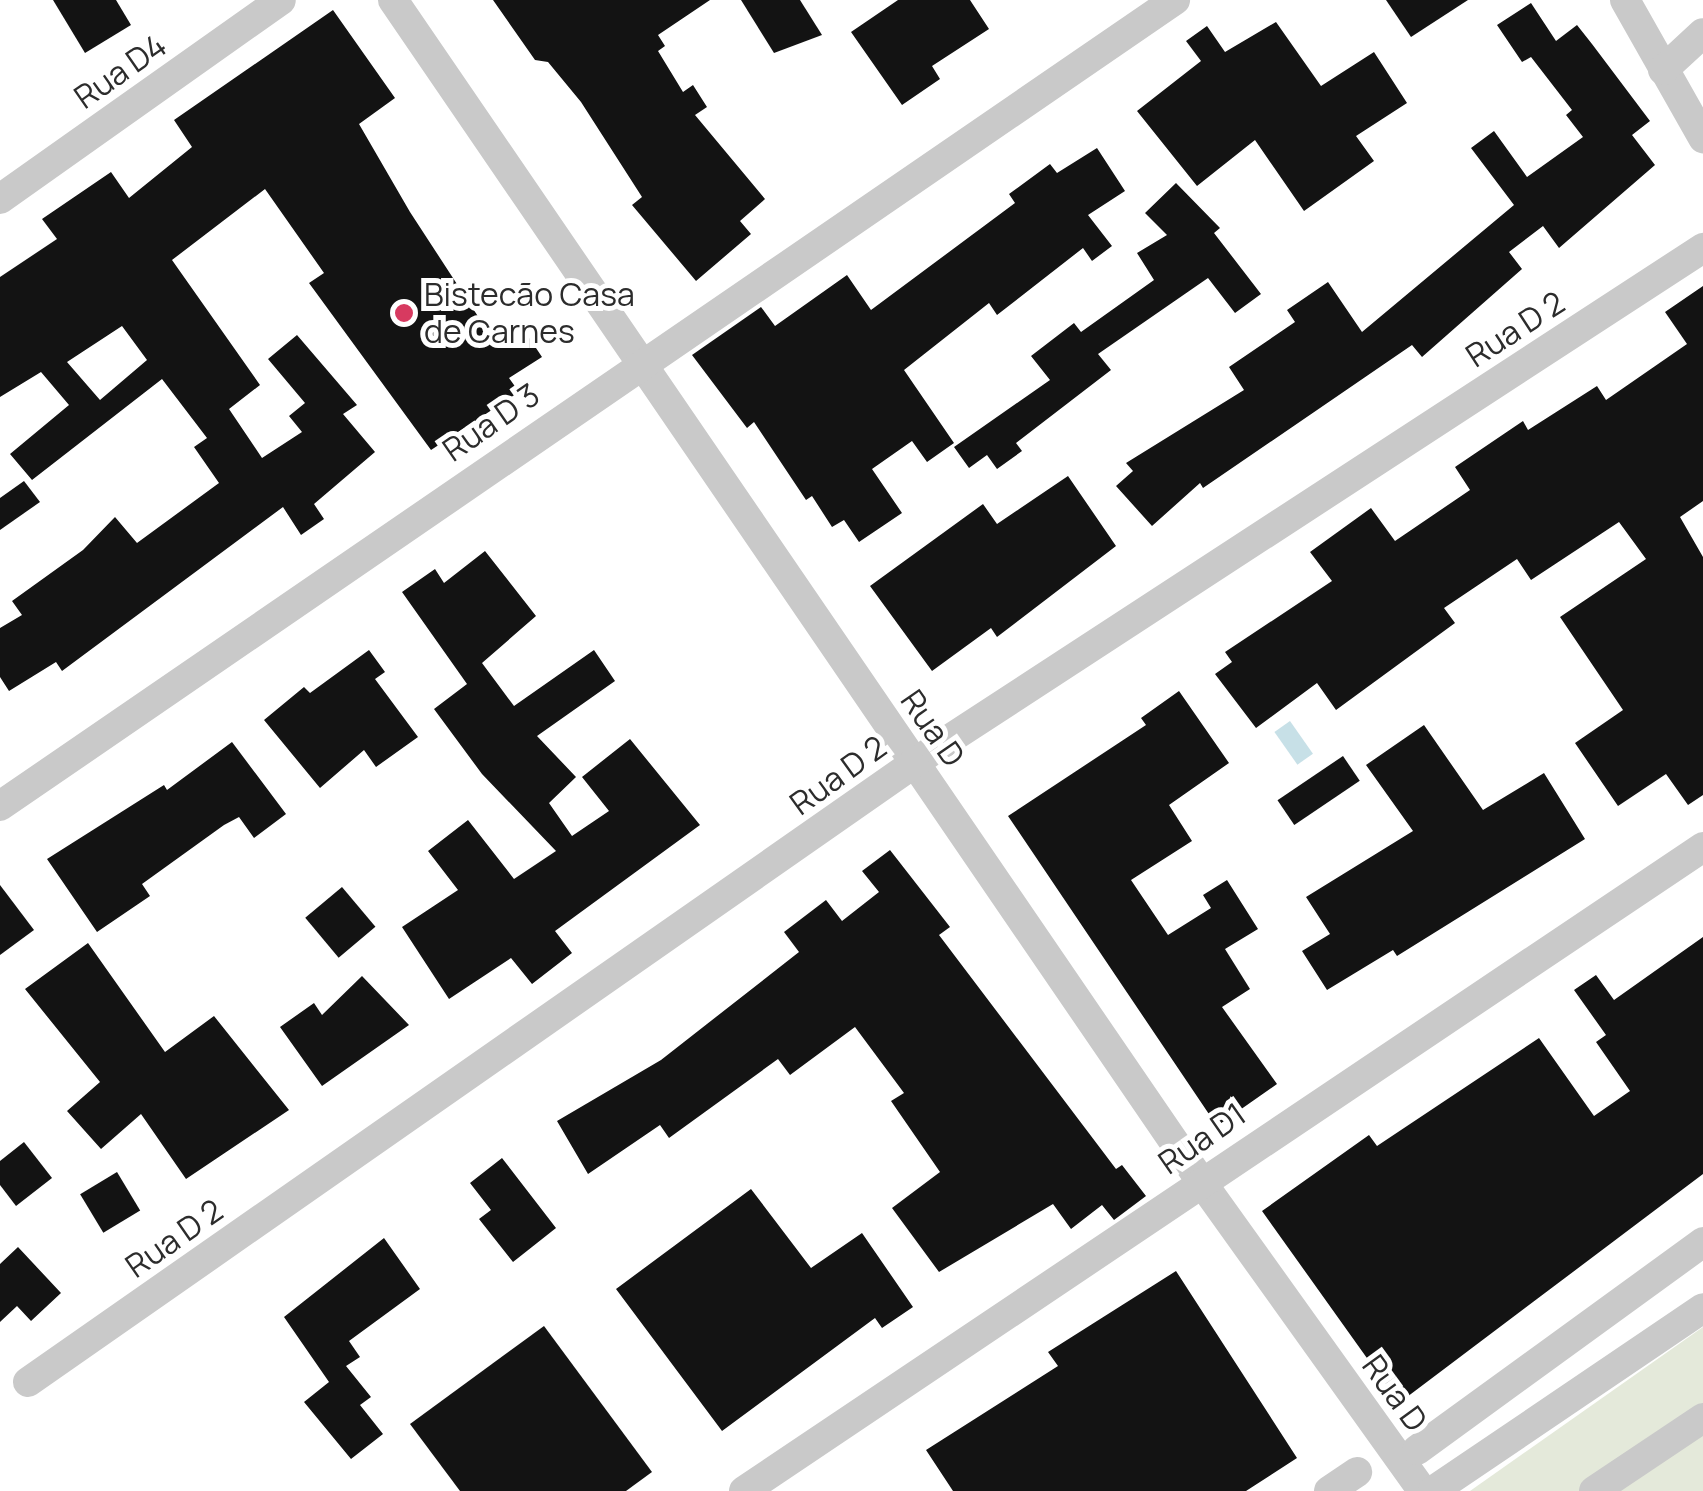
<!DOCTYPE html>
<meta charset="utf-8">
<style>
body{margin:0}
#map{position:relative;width:1703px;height:1491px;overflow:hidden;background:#fff;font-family:Manrope,sans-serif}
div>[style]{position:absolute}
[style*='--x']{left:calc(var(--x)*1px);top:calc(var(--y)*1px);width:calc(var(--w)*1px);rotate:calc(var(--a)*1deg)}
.green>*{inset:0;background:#e4e9da}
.water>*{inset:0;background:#c7e0e7;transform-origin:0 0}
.building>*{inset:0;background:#131313;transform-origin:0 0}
.minor>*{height:30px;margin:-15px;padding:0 15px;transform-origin:15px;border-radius:15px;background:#c9c9c9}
.dots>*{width:28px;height:28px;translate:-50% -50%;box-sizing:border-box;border:5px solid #fff;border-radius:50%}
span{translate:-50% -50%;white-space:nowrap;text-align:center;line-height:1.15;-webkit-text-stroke:10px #fff;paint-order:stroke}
.street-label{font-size:32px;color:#2c2c2c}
.poi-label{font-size:32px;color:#2c2c2c}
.left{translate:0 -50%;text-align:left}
</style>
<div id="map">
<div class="green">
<div style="clip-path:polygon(1703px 1327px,1703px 1491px,1470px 1491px)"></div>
</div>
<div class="water">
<div style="left:1290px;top:721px;width:40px;height:19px;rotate:55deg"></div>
</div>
<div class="building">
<div style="clip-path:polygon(53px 0,116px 0,131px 25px,85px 53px)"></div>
<div style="clip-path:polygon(493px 0,710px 0,658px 35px,665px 46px,658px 51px,683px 92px,693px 85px,707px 107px,695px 115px,765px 199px,740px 221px,751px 234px,696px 281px,632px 205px,642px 197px,581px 102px,548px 62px,535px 60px)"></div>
<div style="clip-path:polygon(741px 0,800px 0,822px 35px,774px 53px)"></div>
<div style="clip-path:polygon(898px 0,970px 0,989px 29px,932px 66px,940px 79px,902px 105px,851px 32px)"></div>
<div style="clip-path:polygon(1386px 0,1468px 0,1411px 37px)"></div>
<div style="clip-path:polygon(1531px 3px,1556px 41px,1577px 25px,1592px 44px,1650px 121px,1632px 135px,1655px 165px,1559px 248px,1543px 226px,1509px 252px,1522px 269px,1422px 357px,1412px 345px,1203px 488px,1200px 483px,1152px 526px,1116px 486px,1133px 471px,1126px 463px,1244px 390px,1229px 367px,1295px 322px,1287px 310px,1328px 282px,1362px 332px,1514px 205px,1471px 148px,1494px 131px,1527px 177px,1583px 137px,1566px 115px,1572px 110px,1531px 57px,1522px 62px,1497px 25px)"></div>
<div style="clip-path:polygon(evenodd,333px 10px,395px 98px,359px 124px,410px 212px,496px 344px,522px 327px,542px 357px,509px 378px,519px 392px,431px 450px,309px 283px,324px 273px,265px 189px,172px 260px,260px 385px,229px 409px,262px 458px,302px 432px,289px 416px,305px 403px,268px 359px,297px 335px,357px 405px,343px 414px,375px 452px,314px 504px,324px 519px,301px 535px,283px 507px,62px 671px,56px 662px,9px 691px,0 677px,0 628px,22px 615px,12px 601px,83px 550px,115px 517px,137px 543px,219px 483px,194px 447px,207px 438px,162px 379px,32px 480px,10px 454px,69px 405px,41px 372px,0 397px,0 277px,57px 239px,42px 219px,111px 172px,129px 198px,192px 147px,174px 120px,333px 10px,122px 326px,147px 360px,100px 400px,67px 362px,122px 326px)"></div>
<div style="clip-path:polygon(1276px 22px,1321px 86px,1374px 52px,1407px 103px,1356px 136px,1374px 161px,1304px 211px,1255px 140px,1197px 186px,1137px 111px,1201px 61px,1186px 41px,1207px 26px,1225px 52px)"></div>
<div style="clip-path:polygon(1097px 148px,1125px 191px,1088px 215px,1112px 246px,1092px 261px,1083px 248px,997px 315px,989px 303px,904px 370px,954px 443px,927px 462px,912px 441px,872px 469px,902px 513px,859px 542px,844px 520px,832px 527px,812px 496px,806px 500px,754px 422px,747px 428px,692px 355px,761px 307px,775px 326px,847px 275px,871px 310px,1015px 203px,1009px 194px,1050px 164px,1057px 173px)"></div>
<div style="clip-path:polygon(1176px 183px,1220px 228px,1214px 233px,1261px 294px,1235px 313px,1208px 278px,1098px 354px,1111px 370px,1016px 443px,1022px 451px,997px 469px,987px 455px,969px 468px,954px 447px,1050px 380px,1031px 356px,1074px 323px,1081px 332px,1154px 280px,1137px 253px,1167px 235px,1145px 213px)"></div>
<div style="clip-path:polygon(1703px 286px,1703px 501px,1680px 517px,1703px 557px,1703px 795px,1688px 805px,1666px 774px,1618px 806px,1575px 743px,1623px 710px,1560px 617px,1646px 559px,1619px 522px,1531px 580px,1517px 559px,1444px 608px,1455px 623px,1336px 710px,1317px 683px,1256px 728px,1215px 674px,1232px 662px,1225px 652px,1332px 581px,1310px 552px,1371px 508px,1395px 541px,1470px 490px,1455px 467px,1523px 421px,1528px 430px,1597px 386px,1606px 400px,1687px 344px,1665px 312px)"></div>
<div style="clip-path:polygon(1068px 476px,1116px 546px,997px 637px,991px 628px,932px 671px,870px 586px,983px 504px,997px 524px)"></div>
<div style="clip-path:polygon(24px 481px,40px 502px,0 530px,0 498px)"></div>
<div style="clip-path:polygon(485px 551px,536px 616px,482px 663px,514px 706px,594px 650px,615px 681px,537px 736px,576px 777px,549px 803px,572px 836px,609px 811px,582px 777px,630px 739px,700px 825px,555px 931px,572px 953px,532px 984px,511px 958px,449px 999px,402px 927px,458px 890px,428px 851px,468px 820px,514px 879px,556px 851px,482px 774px,434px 709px,467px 684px,402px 592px,435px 569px,444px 583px)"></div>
<div style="clip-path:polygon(369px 650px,385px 672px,375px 679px,418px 737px,376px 767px,364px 750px,320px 788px,264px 720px,304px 687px,310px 693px)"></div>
<div style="clip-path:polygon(1179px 691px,1229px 763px,1169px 805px,1192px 841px,1131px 880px,1168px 935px,1211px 908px,1203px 895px,1227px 880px,1258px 929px,1225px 949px,1250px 989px,1222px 1007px,1277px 1084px,1217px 1126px,1008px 816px,1146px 725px,1141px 718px)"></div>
<div style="clip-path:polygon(1424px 725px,1483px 810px,1544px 773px,1585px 839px,1397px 956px,1393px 950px,1327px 990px,1302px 951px,1330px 934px,1306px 897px,1413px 831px,1366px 765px)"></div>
<div style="clip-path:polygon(232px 742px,286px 814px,254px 838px,239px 817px,224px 825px,142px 884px,150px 896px,97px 932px,47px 859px,164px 785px,167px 790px)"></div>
<div style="left:1343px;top:756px;width:30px;height:79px;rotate:56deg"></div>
<div style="clip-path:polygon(890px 850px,950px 927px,939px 935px,1116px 1169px,1122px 1165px,1146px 1196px,1114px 1220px,1102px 1205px,1071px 1229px,1053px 1204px,939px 1272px,892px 1208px,940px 1172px,891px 1101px,904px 1093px,855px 1027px,790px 1075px,778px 1059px,669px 1138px,660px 1125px,588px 1174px,557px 1121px,661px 1060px,799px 952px,784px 932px,826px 900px,842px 921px,879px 892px,862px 871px)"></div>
<div style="clip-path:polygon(0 885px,34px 930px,0 955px)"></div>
<div style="left:342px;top:887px;width:52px;height:48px;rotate:50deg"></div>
<div style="clip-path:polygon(1703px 937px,1703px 1174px,1399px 1403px,1262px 1211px,1369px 1135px,1377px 1146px,1539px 1038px,1594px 1116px,1630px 1091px,1596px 1042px,1606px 1035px,1574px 990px,1596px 975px,1614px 1000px)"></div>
<div style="clip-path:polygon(88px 943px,165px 1052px,214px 1016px,289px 1110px,186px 1179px,141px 1114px,101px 1149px,67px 1111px,100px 1082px,25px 989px)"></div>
<div style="clip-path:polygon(362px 976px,409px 1025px,322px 1086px,280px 1027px,314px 1003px,322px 1015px)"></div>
<div style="clip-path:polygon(24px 1142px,52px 1178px,16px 1206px,0 1185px,0 1161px)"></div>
<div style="clip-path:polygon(502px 1158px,556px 1228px,513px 1262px,479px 1219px,491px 1210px,470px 1183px)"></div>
<div style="left:117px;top:1172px;width:45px;height:43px;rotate:59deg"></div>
<div style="clip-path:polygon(751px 1189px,811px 1268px,862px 1233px,913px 1307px,882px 1328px,875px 1318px,722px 1431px,616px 1289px)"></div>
<div style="clip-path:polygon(384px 1238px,420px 1289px,349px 1341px,360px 1357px,346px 1366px,371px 1397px,360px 1405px,383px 1434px,351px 1459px,304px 1402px,329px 1382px,284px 1317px)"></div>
<div style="clip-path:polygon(18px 1247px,61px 1293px,31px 1321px,17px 1306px,0 1322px,0 1264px)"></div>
<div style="clip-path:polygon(1176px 1271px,1297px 1458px,1246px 1491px,953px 1491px,926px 1450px,1058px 1366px,1048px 1352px)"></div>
<div style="clip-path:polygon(544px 1326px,652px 1472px,626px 1491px,460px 1491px,410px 1424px)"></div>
</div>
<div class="minor">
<div style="--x:393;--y:0;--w:1430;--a:55.63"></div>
<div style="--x:1200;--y:1180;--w:383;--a:54.4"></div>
<div style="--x:1625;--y:0;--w:159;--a:60.5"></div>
<div style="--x:1663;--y:70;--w:54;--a:-42.8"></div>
<div style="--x:0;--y:199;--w:344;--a:-35.3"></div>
<div style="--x:0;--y:806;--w:1425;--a:-34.45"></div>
<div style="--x:28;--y:1382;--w:1107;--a:-34.92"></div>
<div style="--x:936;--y:748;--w:916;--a:-33.1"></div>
<div style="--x:1417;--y:1450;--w:354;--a:-36"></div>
<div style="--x:744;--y:1491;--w:1155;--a:-33.88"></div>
<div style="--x:1329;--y:1491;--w:34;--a:-34"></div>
<div style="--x:1433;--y:1491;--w:326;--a:-34.1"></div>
<div style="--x:1594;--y:1491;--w:131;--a:-33.8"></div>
</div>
<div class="dots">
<div style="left:404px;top:313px;background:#d73a60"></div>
</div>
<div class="street-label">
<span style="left:120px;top:71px;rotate:-35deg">Rua D4</span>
<span style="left:1515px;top:329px;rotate:-33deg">Rua D 2</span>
<span style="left:491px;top:422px;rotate:-35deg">Rua D 3</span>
<span style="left:933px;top:728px;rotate:55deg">Rua D</span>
<span style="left:838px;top:775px;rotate:-36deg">Rua D 2</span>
<span style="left:1202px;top:1138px;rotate:-35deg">Rua D1</span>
<span style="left:174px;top:1238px;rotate:-35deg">Rua D 2</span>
<span style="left:1395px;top:1393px;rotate:54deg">Rua D</span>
</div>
<div class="poi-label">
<span class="left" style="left:424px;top:313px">Bistecão Casa<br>de Carnes</span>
</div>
</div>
